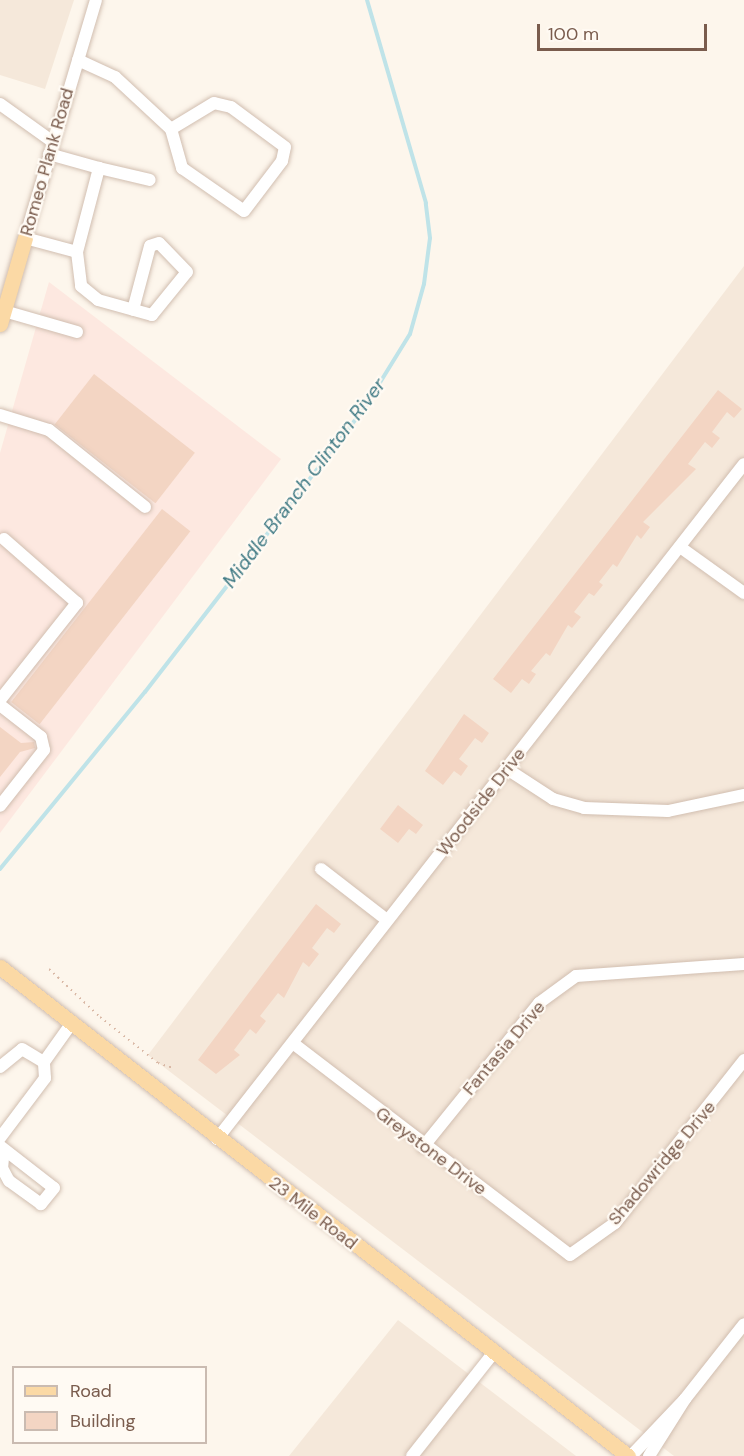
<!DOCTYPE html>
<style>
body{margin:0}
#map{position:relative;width:744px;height:1456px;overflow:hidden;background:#fdf6ec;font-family:"DM Sans",sans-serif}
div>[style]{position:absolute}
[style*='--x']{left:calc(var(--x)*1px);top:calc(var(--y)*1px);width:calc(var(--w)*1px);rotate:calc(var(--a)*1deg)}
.residential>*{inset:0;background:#f5e8da}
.commercial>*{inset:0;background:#fde8e0}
.stream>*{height:4px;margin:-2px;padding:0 2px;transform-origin:2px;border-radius:2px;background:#bfe3e8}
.building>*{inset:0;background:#f3d5c3;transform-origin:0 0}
.path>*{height:2px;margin-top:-1px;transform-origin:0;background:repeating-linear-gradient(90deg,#d9b8a5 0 1.5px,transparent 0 6px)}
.roads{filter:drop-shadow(0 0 2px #d1beb0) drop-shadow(0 0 2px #d1beb0)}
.minor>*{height:12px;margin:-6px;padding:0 6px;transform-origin:6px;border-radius:6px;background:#fff}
.major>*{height:15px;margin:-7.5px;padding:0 7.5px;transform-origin:7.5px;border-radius:7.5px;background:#fbd9a5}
span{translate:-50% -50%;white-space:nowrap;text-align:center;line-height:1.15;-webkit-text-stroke:4.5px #fffaf3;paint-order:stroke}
.street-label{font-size:18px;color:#7a5c4d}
.water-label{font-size:20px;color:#437c86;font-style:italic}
.legend{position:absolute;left:12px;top:1366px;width:195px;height:78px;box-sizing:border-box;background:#fffaf3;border:2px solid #cabbb1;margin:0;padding:8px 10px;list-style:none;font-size:18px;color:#7a5c4d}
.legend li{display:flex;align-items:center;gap:12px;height:30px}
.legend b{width:30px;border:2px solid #cabbb1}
.scale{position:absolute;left:537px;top:24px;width:170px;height:27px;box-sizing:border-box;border:3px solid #7a5c4d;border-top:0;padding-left:8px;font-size:18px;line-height:21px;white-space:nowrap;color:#7a5c4d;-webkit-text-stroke:4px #fffaf3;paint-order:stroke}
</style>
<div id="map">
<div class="residential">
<div style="clip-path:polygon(0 0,74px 0,45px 89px,0 75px)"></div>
<div style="clip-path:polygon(744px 266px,744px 1456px,674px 1456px,148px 1055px)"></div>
<div style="clip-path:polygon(398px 1320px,576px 1456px,289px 1456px)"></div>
</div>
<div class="commercial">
<div style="clip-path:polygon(49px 282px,281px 459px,0 833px,0 453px)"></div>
</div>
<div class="stream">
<div style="--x:0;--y:869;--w:229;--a:-50.7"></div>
<div style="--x:145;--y:692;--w:356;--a:-52.3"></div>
<div style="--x:363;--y:410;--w:89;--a:-58.3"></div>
<div style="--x:410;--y:334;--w:52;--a:-74.4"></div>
<div style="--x:424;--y:284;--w:46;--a:-82.6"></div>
<div style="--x:430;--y:238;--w:35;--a:-97"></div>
<div style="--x:426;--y:203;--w:211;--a:-106.2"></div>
</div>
<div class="building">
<div style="left:94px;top:374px;width:128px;height:64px;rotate:38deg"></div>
<div style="clip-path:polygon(718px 390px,742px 409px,734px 418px,727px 412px,712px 432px,720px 438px,712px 448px,705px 442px,688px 464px,696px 469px,643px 522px,650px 527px,641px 539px,637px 535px,617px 567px,613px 564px,599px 582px,603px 585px,594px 596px,589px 593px,574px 612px,581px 617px,572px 628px,568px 625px,550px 656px,546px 653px,531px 671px,536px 674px,529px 684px,522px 679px,511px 693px,493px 679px)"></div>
<div style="left:162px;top:509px;width:36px;height:245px;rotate:38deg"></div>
<div style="clip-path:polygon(464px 714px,489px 733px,482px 743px,475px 738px,459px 759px,468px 766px,461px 776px,454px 771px,443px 785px,425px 771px)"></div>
<div style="clip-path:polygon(0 727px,21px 743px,34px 742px,35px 748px,20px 752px,0 777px)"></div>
<div style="clip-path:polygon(398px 805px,423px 825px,416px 834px,409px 829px,398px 843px,380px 829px)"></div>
<div style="clip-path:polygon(316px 904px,341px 924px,334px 933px,327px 928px,312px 948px,319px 954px,309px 967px,303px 962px,284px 998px,278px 993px,260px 1016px,266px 1021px,256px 1034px,250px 1029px,234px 1050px,240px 1055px,216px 1074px,198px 1060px)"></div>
</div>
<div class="path">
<div style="--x:49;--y:969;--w:70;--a:43.3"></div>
<div style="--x:100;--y:1017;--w:74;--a:38.4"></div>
<div style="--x:158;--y:1063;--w:16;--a:18"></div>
</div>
<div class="roads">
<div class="minor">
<div style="--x:96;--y:0;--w:248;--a:106.6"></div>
<div style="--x:25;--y:238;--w:54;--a:15.1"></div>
<div style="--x:77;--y:252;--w:34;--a:83"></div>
<div style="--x:81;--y:286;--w:22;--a:39"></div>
<div style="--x:98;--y:300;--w:56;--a:15.5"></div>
<div style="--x:152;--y:315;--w:55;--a:-50.9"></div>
<div style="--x:187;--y:272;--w:40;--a:-134"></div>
<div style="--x:159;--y:243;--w:9;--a:162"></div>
<div style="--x:150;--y:246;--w:66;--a:104.9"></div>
<div style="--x:78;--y:60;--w:41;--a:24.7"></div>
<div style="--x:115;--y:77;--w:76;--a:42.9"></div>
<div style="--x:171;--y:129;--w:41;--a:74.2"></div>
<div style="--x:182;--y:168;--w:75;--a:34.7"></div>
<div style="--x:244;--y:211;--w:63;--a:-52.8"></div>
<div style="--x:282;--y:161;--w:14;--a:-78"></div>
<div style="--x:285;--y:147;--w:67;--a:-143.5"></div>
<div style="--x:231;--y:107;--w:17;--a:-167"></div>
<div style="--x:214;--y:103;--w:50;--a:148.8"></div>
<div style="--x:0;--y:104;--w:65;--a:35.6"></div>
<div style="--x:49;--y:154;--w:52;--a:15.6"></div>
<div style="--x:77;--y:252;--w:87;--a:-75.3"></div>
<div style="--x:99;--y:168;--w:52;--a:13.2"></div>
<div style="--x:4;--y:311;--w:76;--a:16"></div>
<div style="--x:0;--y:415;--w:51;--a:17"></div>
<div style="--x:49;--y:430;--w:123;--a:38.7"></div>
<div style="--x:680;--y:547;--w:79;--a:35.7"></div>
<div style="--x:0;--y:700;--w:124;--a:-51.6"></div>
<div style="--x:77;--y:603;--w:97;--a:-138.8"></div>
<div style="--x:0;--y:705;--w:52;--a:38"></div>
<div style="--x:41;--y:737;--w:13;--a:77"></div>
<div style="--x:44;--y:750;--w:71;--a:128.2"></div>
<div style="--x:507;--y:769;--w:55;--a:33.1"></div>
<div style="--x:553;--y:799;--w:32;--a:16"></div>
<div style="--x:584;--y:808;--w:84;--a:2"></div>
<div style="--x:668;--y:811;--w:78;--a:-11.9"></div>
<div style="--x:321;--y:869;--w:83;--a:37.7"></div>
<div style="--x:294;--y:1044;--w:347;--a:37.4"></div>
<div style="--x:570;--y:1255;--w:55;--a:-35.4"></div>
<div style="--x:615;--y:1223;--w:208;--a:-51.6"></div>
<div style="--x:0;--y:1067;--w:28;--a:-39"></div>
<div style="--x:22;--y:1049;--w:26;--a:31"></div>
<div style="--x:0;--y:1138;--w:75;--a:-53.1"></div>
<div style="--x:45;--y:1078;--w:16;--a:-94"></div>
<div style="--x:44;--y:1062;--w:47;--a:-54.6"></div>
<div style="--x:217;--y:1139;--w:856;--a:-52.02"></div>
<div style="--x:0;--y:1146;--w:68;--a:37.9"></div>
<div style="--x:54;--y:1188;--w:21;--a:129"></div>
<div style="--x:41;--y:1204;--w:39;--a:-144"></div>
<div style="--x:9;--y:1181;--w:15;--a:-118"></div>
<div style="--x:2;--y:1168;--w:18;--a:-84"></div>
<div style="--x:423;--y:1147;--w:185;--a:-51.1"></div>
<div style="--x:539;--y:1003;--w:46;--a:-36.1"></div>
<div style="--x:576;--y:976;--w:168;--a:-4.1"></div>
<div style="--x:412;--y:1456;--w:132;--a:-51.7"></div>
<div style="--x:631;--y:1456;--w:79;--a:-46.5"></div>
<div style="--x:649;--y:1456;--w:67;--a:-57.7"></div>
<div style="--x:685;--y:1399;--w:95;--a:-51.8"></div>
</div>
<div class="major">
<div style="--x:0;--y:324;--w:90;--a:-73.8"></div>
<div style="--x:0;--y:967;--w:796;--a:37.91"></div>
</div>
</div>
<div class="street-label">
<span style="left:47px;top:162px;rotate:-74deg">Romeo Plank Road</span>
<span style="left:481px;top:802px;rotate:-52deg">Woodside Drive</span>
<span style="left:504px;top:1048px;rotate:-50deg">Fantasia Drive</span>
<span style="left:431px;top:1151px;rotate:37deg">Greystone Drive</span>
<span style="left:662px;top:1163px;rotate:-50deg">Shadowridge Drive</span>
<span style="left:313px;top:1213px;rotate:38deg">23 Mile Road</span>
</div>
<div class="water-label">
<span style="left:304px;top:483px;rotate:-53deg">Middle Branch Clinton River</span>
</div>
<ul class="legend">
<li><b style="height:8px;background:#fbd9a5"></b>Road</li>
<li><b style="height:16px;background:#f3d5c3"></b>Building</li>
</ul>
<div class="scale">100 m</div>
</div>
